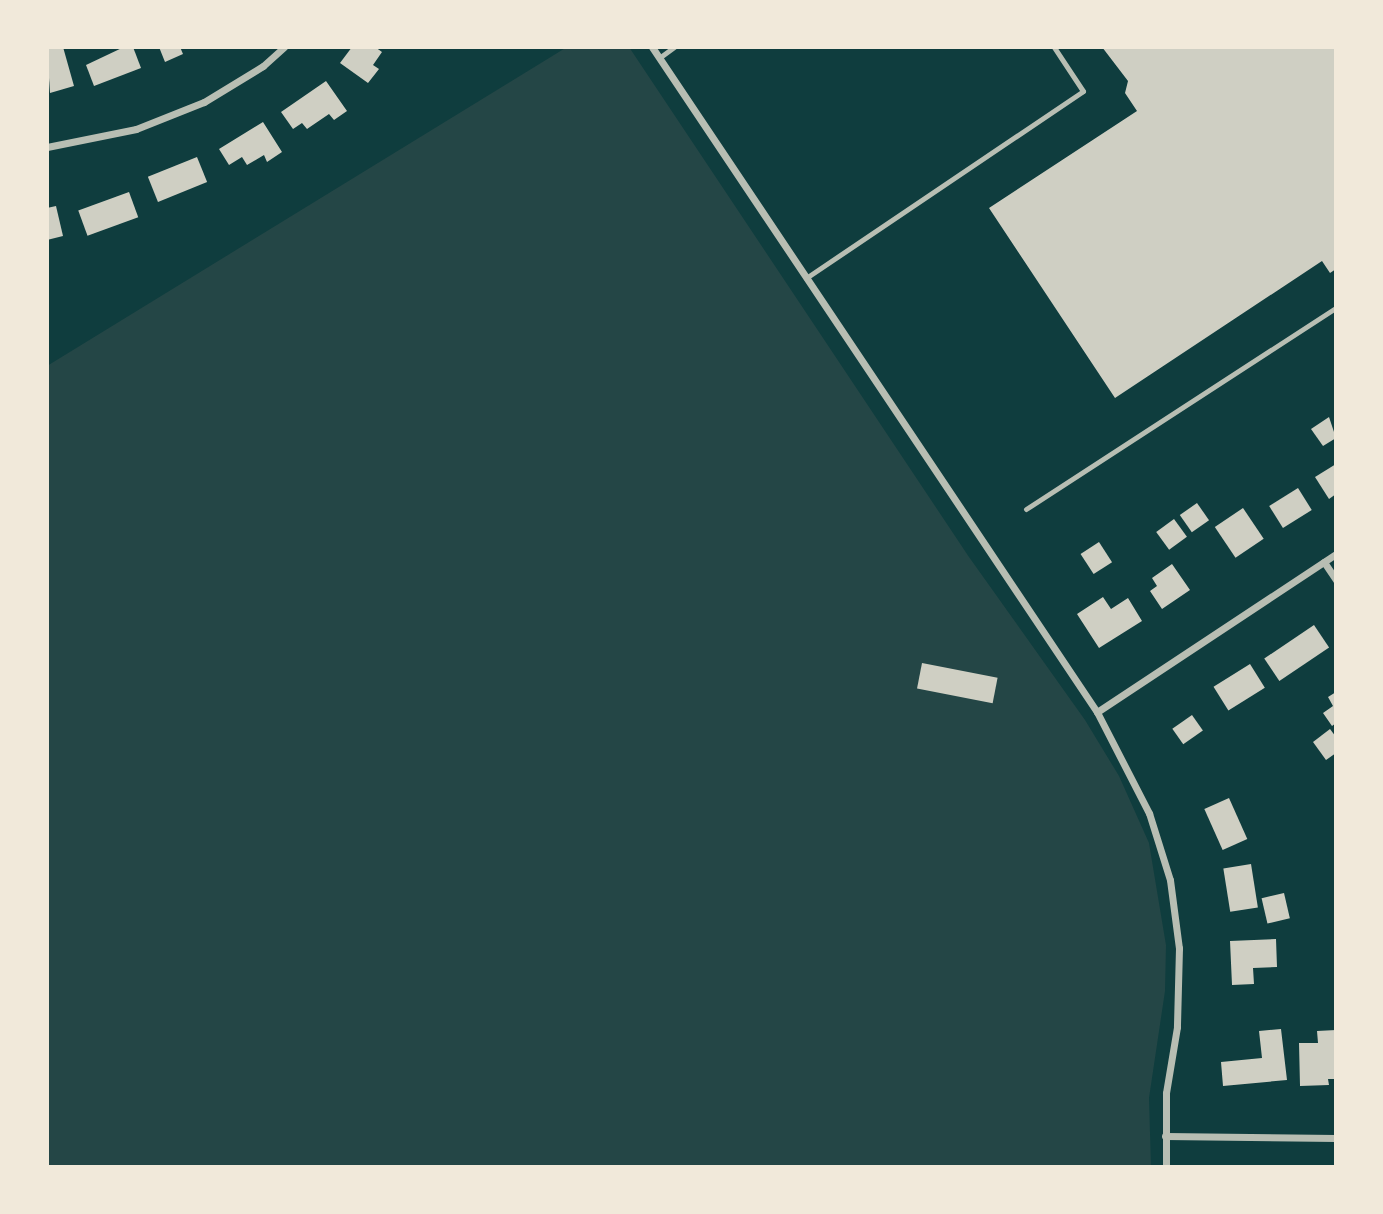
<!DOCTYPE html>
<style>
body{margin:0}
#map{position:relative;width:1383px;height:1214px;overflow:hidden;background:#0f3d3e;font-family:"PT Sans",sans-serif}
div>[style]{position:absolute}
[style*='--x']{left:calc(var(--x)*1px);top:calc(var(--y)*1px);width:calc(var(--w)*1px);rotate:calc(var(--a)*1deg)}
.green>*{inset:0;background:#244646}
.building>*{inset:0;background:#cfcfc3;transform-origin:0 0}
.service>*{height:5px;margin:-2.5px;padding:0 2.5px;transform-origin:2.5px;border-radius:2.5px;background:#b8beb3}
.minor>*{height:7px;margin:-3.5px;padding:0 3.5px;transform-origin:3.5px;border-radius:3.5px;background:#b8beb3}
span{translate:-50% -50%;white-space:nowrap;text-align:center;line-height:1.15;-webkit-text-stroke:5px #f1e9da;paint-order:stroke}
.frame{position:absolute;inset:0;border:49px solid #f1e9da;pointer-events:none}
</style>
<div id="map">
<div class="green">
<div style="clip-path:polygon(567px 47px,629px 47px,969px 557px,1085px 720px,1119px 776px,1149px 843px,1166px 945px,1165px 991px,1149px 1098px,1151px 1167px,47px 1167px,47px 366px)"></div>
</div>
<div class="building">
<div style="clip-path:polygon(47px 47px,63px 47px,74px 86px,50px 93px)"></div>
<div style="clip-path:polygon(124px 47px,133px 47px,141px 68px,94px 86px,86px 65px)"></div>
<div style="clip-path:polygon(159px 47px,180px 47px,183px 54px,165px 62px)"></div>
<div style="clip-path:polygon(352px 47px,375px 47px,382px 52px,373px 65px,379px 69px,368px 83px,340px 63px)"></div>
<div style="clip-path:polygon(1102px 47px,1336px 47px,1336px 269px,1330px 273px,1322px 261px,1115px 398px,989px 208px,1137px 111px,1125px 93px,1128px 81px)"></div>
<div style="clip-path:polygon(326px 81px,347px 111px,334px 120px,329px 114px,307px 129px,302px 123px,293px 129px,281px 112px)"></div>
<div style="clip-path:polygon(263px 122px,282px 152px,267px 162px,264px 155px,247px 165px,242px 157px,229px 165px,219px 149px)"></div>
<div style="left:197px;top:157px;width:27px;height:53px;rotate:68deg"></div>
<div style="left:129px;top:192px;width:27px;height:54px;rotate:70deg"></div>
<div style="clip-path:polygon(56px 206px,63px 236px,47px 240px,47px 208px)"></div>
<div style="clip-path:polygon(1329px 417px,1336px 438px,1323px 446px,1311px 429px)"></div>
<div style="clip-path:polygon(1336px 464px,1336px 494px,1329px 499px,1315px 477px)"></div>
<div style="left:1298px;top:488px;width:26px;height:34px;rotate:58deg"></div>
<div style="left:1197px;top:503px;width:21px;height:21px;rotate:55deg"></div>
<div style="left:1243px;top:508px;width:37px;height:34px;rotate:56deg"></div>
<div style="left:1174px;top:519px;width:22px;height:22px;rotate:54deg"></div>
<div style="left:1099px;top:542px;width:24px;height:22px;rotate:57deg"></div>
<div style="clip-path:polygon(1172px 564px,1190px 590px,1162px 609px,1150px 591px,1157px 586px,1152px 578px)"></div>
<div style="clip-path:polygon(1103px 597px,1111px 609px,1128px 598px,1142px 621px,1099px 648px,1077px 614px)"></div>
<div style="left:1314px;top:625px;width:27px;height:60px;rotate:56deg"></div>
<div style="left:922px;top:663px;width:77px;height:26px;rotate:11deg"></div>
<div style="left:1250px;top:664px;width:28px;height:43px;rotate:58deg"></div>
<div style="clip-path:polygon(1336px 692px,1336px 723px,1332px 726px,1323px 713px,1333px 706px,1328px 697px)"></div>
<div style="left:1192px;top:715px;width:19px;height:24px;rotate:55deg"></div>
<div style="clip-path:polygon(1330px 729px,1336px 737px,1336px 753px,1326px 760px,1313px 742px)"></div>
<div style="left:1229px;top:798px;width:45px;height:27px;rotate:66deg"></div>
<div style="left:1251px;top:864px;width:44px;height:28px;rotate:81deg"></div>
<div style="left:1284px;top:893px;width:26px;height:23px;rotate:77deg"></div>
<div style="clip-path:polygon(1276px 939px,1277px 967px,1253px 968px,1254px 984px,1232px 985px,1230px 941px)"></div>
<div style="clip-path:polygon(1281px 1029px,1287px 1080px,1223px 1086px,1221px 1062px,1262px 1058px,1259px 1031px)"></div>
<div style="clip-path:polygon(1336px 1030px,1336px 1079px,1328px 1079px,1329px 1085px,1300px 1086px,1299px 1043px,1318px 1043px,1317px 1031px)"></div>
</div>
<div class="service">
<div style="--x:659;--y:58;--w:19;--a:-36"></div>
<div style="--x:806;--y:278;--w:334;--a:-34"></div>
<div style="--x:1083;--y:91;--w:53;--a:-123.4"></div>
<div style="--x:1026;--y:509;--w:369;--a:-33"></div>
</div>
<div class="minor">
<div style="--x:652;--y:47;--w:800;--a:56.21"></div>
<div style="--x:1097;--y:712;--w:114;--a:62.8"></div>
<div style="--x:1149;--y:813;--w:70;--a:72.6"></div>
<div style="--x:1170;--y:880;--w:69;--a:82.5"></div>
<div style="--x:1179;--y:948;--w:79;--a:91.5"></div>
<div style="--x:1177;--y:1027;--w:67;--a:99.5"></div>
<div style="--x:1166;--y:1093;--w:74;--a:90"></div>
<div style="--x:47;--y:147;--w:91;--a:-11.4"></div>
<div style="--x:136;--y:129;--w:73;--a:-21.7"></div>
<div style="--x:204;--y:102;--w:69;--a:-31.4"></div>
<div style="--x:263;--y:66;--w:28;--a:-42"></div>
<div style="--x:1324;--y:562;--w:22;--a:56"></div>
<div style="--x:1097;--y:712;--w:287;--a:-33.5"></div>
<div style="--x:1165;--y:1136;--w:171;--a:0.7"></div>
</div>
<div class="frame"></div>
</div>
